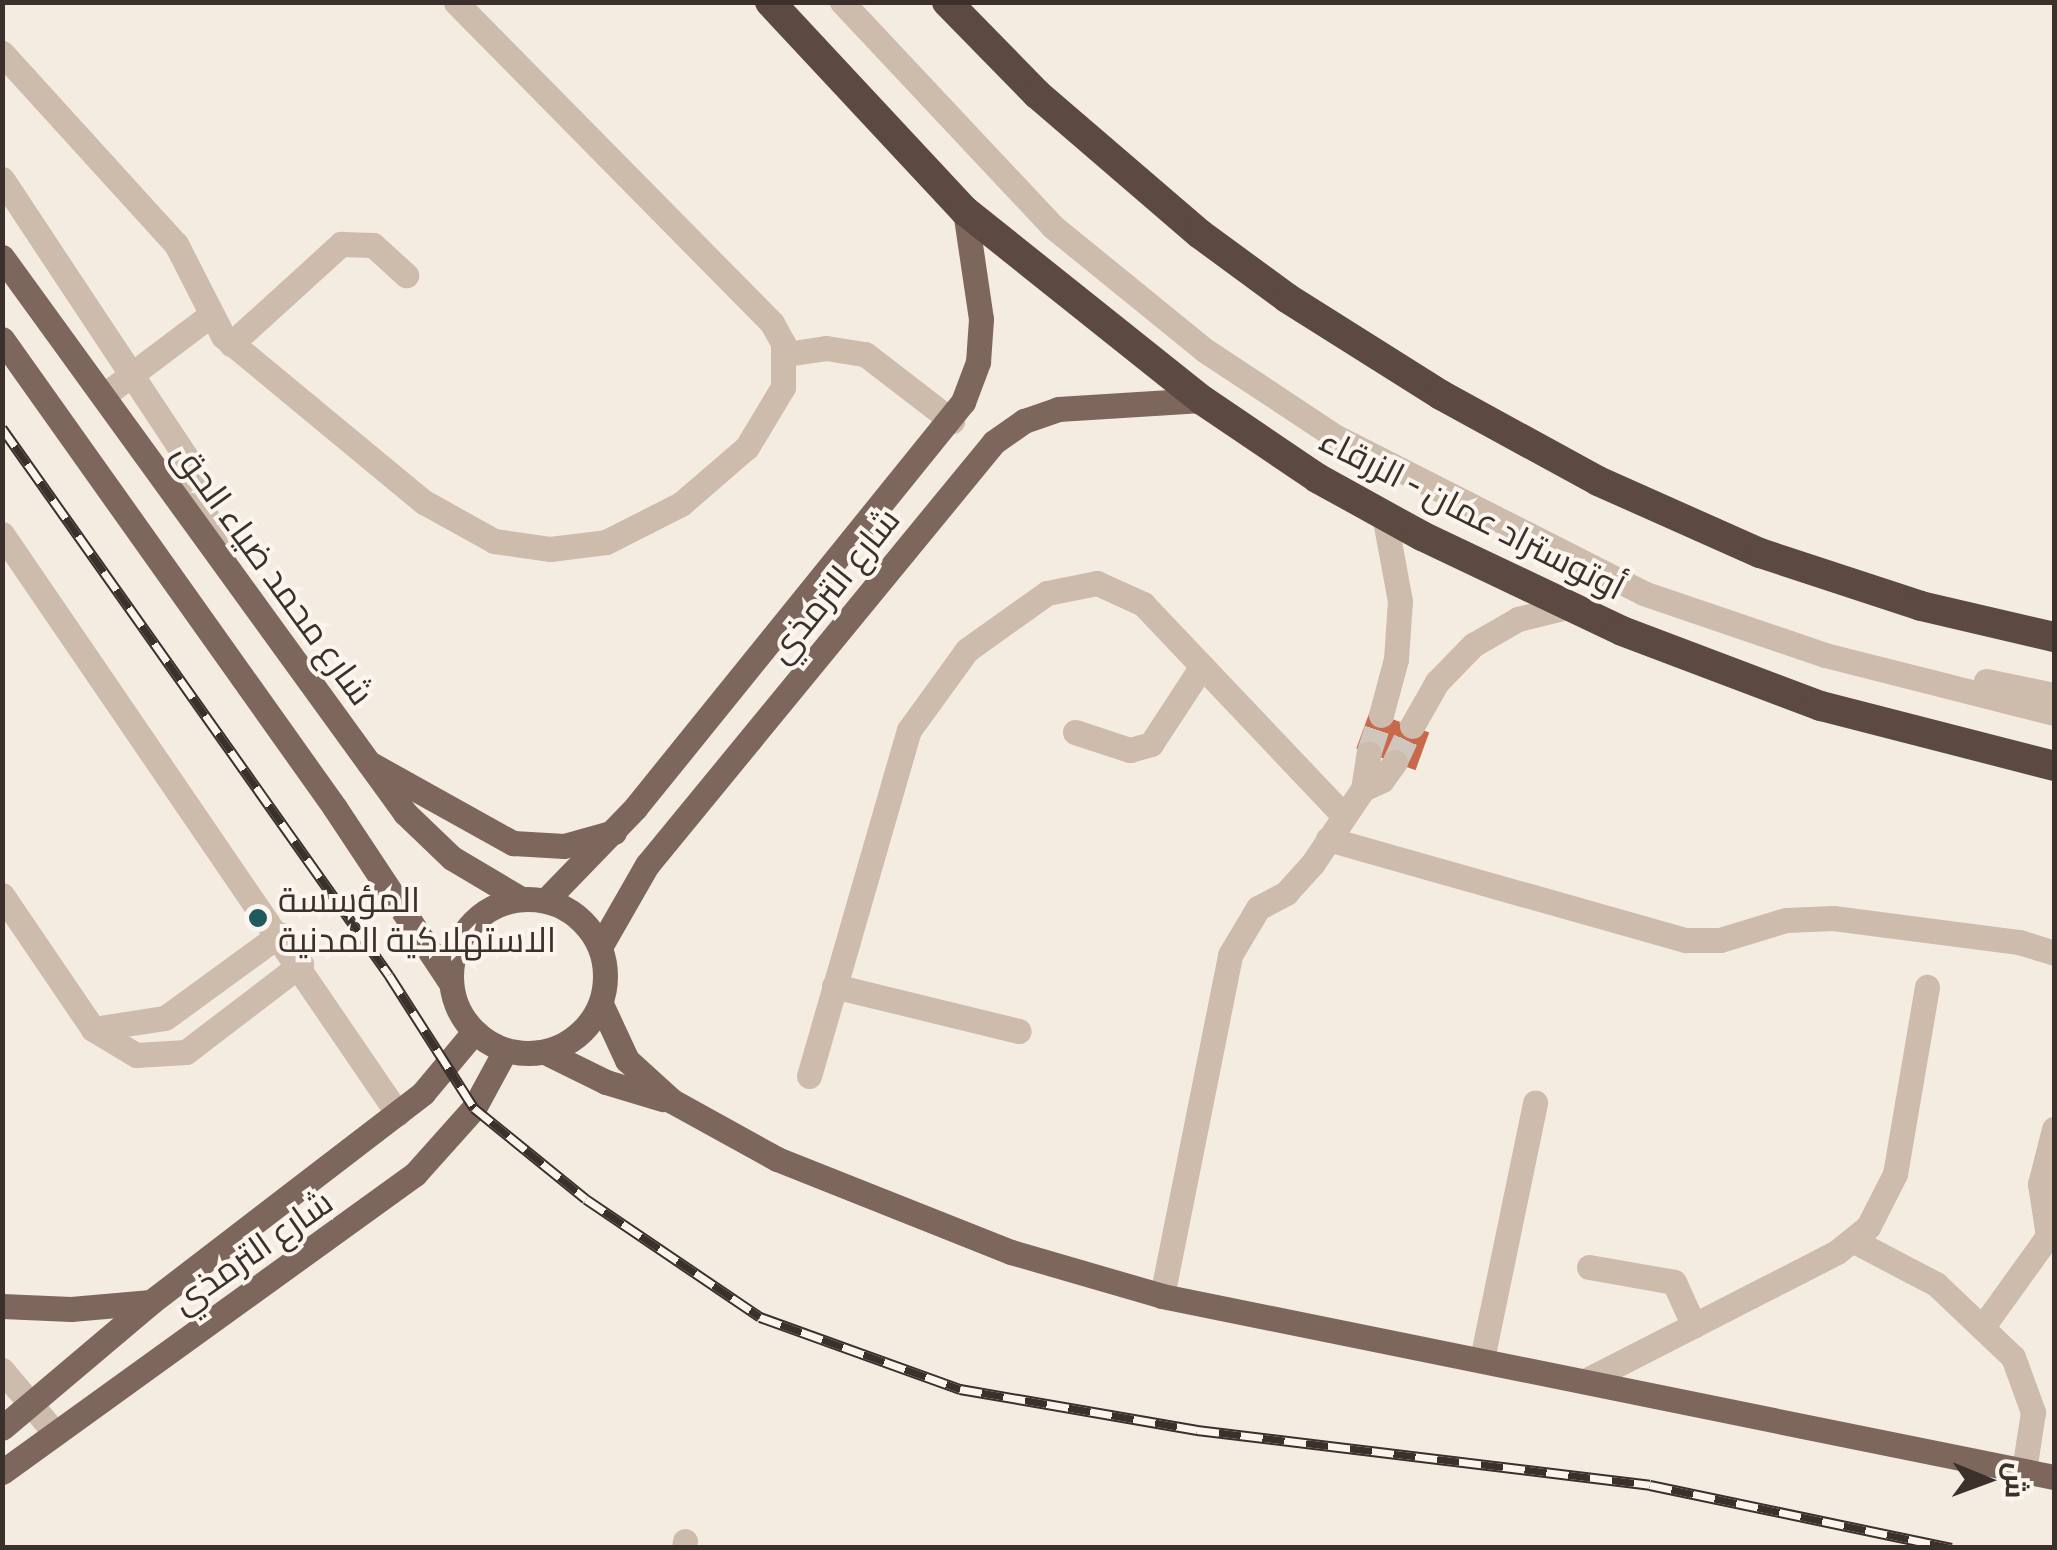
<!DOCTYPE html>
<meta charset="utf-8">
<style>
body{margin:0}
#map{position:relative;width:2057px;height:1550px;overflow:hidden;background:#f4ebe1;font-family:Commissioner,Cairo,sans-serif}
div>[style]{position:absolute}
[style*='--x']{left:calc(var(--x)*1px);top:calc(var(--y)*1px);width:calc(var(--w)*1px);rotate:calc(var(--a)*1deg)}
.building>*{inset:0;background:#c8694b;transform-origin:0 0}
.minor-tunnel>*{height:25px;margin-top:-12.5px;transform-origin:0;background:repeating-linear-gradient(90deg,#cfc6bd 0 25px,transparent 0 37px)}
.minor>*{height:25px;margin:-12.5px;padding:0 12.5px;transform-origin:12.5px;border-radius:12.5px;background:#cdbbac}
.major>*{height:25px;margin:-12.5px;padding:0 12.5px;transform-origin:12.5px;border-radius:12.5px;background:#7d675c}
.major>.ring{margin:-12.5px;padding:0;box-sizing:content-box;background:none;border:25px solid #7d675c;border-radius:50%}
.highway>*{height:30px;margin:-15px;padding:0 15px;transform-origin:15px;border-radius:15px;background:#5c4a42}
.rail>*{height:11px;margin-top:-5.5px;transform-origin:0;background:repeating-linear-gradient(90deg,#fbf5ee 0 22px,#3b302b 0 44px);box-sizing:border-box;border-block:2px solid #3b302b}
.dots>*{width:28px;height:28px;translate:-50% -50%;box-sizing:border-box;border:5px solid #fbf5ee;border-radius:50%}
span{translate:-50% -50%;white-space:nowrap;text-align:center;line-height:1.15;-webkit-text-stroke:8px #fbf5ee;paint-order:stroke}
.street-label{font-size:35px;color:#3b302b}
.poi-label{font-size:35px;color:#3b302b}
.left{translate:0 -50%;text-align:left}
.frame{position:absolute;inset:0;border:5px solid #3b302b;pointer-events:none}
.north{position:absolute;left:1937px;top:1430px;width:100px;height:100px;-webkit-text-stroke:8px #fbf5ee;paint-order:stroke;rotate:91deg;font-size:28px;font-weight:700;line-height:40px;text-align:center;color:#3b302b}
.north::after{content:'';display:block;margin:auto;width:35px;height:45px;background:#3b302b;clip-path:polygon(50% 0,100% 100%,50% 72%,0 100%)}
</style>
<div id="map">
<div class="building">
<div style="left:1370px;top:711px;width:63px;height:40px;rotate:20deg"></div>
</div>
<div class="minor-tunnel">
<div style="--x:1369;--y:753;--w:40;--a:-72"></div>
<div style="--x:1395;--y:762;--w:40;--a:-65"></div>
</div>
<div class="minor">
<div style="--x:842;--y:2;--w:307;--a:46.8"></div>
<div style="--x:1052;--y:226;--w:198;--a:39.1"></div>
<div style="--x:1206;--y:351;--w:156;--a:33.5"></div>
<div style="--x:1336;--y:437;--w:344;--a:26.9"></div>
<div style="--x:1643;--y:593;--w:192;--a:18.8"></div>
<div style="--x:1825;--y:655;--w:236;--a:14.2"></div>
<div style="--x:2;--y:53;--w:258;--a:47.7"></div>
<div style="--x:176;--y:244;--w:103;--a:62.9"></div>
<div style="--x:223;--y:336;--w:261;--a:39.6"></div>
<div style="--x:424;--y:502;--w:80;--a:29.1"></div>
<div style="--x:494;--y:541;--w:57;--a:8.1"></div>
<div style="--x:550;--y:549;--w:56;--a:-7.1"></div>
<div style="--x:606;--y:542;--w:84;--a:-26.9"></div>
<div style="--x:681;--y:504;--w:87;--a:-40.8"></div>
<div style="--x:747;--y:447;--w:70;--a:-59"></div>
<div style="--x:783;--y:387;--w:44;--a:-90"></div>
<div style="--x:783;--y:343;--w:23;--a:-119"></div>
<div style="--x:772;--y:323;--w:450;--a:-134.6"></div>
<div style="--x:2;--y:179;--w:333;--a:56.5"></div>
<div style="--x:186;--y:457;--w:93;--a:71.2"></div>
<div style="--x:231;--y:344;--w:149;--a:-42.3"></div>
<div style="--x:341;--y:244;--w:32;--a:2"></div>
<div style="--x:373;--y:245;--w:45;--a:42.3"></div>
<div style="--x:786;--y:354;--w:40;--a:-8.5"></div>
<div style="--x:826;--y:348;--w:39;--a:9"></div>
<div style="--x:865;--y:354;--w:110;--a:37.6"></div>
<div style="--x:103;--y:396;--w:131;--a:-37"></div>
<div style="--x:2;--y:534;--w:702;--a:55.68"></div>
<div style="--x:1986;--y:681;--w:69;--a:11.6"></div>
<div style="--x:1381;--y:715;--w:58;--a:-75"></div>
<div style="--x:1396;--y:659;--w:58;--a:-86.1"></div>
<div style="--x:1400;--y:601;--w:87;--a:-100.5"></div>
<div style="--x:1412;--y:726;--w:51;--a:-60.4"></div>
<div style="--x:1437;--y:682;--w:52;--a:-45.8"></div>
<div style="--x:1473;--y:645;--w:52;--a:-30"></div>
<div style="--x:1518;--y:619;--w:50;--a:-13.8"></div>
<div style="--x:1075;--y:732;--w:58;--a:18.1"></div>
<div style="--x:1130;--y:750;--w:22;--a:-16"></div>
<div style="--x:1151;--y:744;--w:93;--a:-56.8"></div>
<div style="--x:1363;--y:789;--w:21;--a:-25"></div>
<div style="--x:1382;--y:780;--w:22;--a:-54"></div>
<div style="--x:1328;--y:839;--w:372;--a:15.8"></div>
<div style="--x:1686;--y:940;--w:34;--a:0"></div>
<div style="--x:1720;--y:940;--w:69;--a:-16.9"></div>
<div style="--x:1786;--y:920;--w:47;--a:-2.4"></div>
<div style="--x:1833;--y:918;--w:188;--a:7.4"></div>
<div style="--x:2019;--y:942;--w:37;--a:17"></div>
<div style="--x:2;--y:895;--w:162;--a:55.8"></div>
<div style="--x:93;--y:1029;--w:50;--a:31.2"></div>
<div style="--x:136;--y:1055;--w:50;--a:-3.4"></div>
<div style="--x:186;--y:1052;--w:145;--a:-37.4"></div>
<div style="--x:834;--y:986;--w:190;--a:13.7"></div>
<div style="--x:93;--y:1029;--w:73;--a:-8.7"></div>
<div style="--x:165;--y:1018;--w:142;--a:-36.1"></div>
<div style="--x:809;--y:1076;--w:360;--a:-73.9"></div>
<div style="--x:909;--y:730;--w:99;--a:-54.1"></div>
<div style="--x:967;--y:650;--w:98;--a:-35.5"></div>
<div style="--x:1047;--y:593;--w:51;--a:-11.3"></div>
<div style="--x:1097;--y:583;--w:51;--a:24.5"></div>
<div style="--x:1143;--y:604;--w:292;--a:46.5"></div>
<div style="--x:1854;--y:1241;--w:93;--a:27.7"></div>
<div style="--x:1936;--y:1284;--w:106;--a:43.5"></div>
<div style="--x:2013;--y:1357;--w:59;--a:70"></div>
<div style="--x:2033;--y:1412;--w:59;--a:98.8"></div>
<div style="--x:1589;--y:1267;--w:86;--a:10"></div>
<div style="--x:1674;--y:1282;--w:48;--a:65.6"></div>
<div style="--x:1162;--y:1296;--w:348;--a:-78.7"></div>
<div style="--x:1230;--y:955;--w:55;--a:-59.2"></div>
<div style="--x:1258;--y:908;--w:32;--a:-28"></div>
<div style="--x:1286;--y:893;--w:40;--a:-48"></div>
<div style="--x:1313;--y:863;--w:89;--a:-56"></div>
<div style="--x:1363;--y:789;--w:36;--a:-81"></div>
<div style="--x:1984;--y:1325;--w:110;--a:-54.3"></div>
<div style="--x:2048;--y:1236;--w:53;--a:-98.7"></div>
<div style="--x:2040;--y:1184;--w:57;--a:-75.7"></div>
<div style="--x:1482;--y:1359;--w:262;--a:-78.3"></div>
<div style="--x:2;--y:1370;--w:82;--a:49.9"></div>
<div style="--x:1587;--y:1380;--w:281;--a:-27.1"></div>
<div style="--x:1837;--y:1252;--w:40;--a:-39"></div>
<div style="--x:1868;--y:1227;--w:59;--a:-63"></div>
<div style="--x:1895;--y:1174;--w:190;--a:-80.3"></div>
<div style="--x:684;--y:1548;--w:7;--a:-82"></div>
</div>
<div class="major">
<div style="--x:2;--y:257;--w:687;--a:54.06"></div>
<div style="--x:405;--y:813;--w:65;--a:43.8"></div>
<div style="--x:452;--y:858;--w:80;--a:30.7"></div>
<div style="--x:2;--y:339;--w:575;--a:54.62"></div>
<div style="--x:335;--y:808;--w:210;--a:56.5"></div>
<div style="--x:369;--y:763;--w:165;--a:29.1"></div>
<div style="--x:513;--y:843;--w:51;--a:3.4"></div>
<div style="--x:564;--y:846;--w:52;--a:-15.6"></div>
<div class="ring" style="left:451px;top:899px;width:129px;height:129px"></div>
<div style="--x:546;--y:900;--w:128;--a:-45.9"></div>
<div style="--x:635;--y:808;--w:522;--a:-51.07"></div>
<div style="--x:963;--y:402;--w:43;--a:-69.4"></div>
<div style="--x:978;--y:362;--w:43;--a:-86"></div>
<div style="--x:981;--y:319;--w:109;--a:-98.4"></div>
<div style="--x:600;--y:947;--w:95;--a:-60.2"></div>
<div style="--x:647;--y:865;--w:547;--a:-50.64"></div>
<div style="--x:994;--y:442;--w:37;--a:-35"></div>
<div style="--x:1024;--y:421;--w:36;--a:-19"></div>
<div style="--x:1058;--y:409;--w:144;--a:-3.6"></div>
<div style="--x:601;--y:1004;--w:62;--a:65.1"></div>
<div style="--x:627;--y:1060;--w:61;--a:42.3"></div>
<div style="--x:672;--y:1101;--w:120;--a:28.9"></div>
<div style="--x:777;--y:1159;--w:252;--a:21.7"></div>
<div style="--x:1011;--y:1252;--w:157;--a:16.2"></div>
<div style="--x:1162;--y:1296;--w:910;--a:11.47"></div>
<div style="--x:545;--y:1052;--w:68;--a:26.2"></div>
<div style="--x:606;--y:1082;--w:59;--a:16.9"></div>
<div style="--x:2;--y:1306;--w:69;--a:2.5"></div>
<div style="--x:71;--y:1309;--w:80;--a:-5"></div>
<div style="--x:2;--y:1428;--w:195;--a:-40.2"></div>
<div style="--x:151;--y:1302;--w:343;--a:-37.5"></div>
<div style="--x:423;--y:1093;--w:80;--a:-50.1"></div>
<div style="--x:2;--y:1472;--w:509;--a:-35.81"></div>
<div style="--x:415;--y:1174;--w:89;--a:-48.2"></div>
<div style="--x:474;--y:1108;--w:65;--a:-61.5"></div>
</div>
<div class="highway">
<div style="--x:770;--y:2;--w:286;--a:47"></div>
<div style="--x:965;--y:211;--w:303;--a:38.6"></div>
<div style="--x:1202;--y:400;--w:139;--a:34.1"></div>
<div style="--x:1317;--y:478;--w:120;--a:28.9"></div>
<div style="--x:1422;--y:536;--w:221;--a:25.4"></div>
<div style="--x:1622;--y:631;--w:213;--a:20.7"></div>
<div style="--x:1821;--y:706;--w:241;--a:14.4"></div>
<div style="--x:947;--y:2;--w:129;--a:45.6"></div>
<div style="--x:1037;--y:94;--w:215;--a:40.7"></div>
<div style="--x:1200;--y:234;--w:108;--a:36.3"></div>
<div style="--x:1287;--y:298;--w:182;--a:32.2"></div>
<div style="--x:1441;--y:395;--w:179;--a:28.7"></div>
<div style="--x:1598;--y:481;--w:177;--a:24"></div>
<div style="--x:1760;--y:553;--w:169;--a:18.2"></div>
<div style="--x:1921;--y:606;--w:137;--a:13.1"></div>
</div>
<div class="rail">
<div style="--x:2;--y:428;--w:670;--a:54.72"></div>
<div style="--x:389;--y:975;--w:158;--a:57.4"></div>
<div style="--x:474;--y:1108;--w:144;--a:39.1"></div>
<div style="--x:586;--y:1199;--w:210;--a:34.1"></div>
<div style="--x:760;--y:1317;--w:213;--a:19.8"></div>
<div style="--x:960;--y:1389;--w:241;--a:9.8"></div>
<div style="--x:1197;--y:1430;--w:456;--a:6.9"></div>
<div style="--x:1650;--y:1485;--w:308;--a:11.8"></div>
</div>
<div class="dots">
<div style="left:258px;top:918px;background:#1f5a5e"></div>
</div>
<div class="street-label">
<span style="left:1473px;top:512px;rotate:27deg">أوتوستراد عمان - الزرقاء</span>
<span style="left:275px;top:573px;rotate:54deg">شارع محمد ضياء الحق</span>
<span style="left:832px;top:584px;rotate:-51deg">شارع الترمذي</span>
<span style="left:251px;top:1250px;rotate:-35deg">شارع الترمذي</span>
</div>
<div class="poi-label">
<span class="left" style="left:278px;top:918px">المؤسسة<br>الاستهلاكية المدنية</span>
</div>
<div class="frame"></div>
<div class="north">ش</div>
</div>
